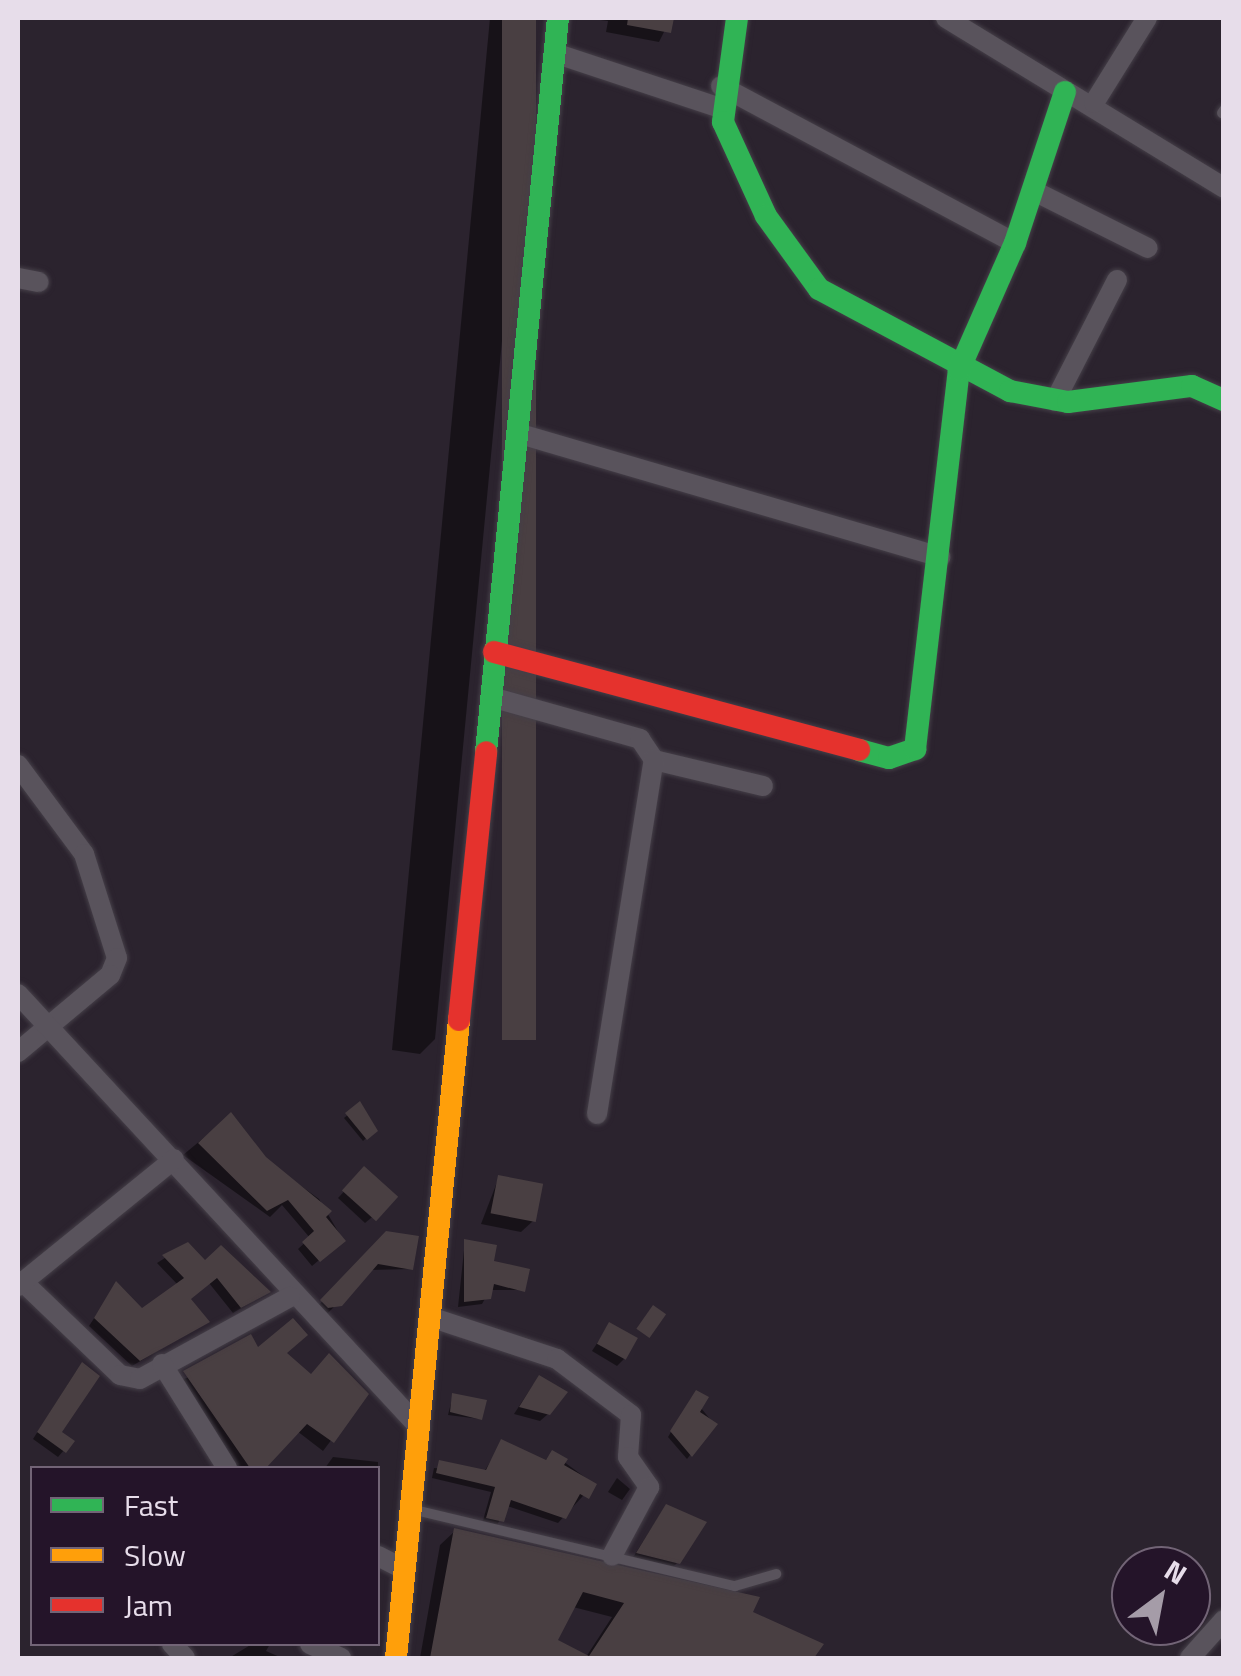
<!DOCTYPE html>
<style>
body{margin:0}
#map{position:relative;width:1241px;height:1676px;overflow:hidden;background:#2b232e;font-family:"Titillium Web",sans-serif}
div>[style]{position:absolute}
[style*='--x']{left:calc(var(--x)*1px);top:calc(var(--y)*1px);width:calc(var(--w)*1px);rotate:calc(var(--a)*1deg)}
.shadow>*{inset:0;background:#0007}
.building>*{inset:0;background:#493f42;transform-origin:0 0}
.roads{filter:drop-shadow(0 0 2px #453f48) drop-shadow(0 0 2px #453f48)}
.lane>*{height:10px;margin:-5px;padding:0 5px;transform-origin:5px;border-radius:5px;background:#59535c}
.street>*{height:20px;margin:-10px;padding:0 10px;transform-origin:10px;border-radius:10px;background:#59535c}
.fast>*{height:22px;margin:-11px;padding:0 11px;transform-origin:11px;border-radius:11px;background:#30b455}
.slow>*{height:22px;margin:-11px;padding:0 11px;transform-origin:11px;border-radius:11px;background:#ff9f0a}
.jam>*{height:22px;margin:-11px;padding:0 11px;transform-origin:11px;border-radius:11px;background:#e5322d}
span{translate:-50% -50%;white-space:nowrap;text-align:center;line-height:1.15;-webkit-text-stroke:8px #241429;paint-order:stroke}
.frame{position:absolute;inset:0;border:20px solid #e7ddea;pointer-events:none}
.legend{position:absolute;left:30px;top:1466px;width:350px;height:180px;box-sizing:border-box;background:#241429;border:2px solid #726476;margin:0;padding:12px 18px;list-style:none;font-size:30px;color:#e7ddea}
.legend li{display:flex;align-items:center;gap:20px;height:50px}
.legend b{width:50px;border:2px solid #726476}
.north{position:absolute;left:1111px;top:1546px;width:100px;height:100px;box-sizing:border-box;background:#241429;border:2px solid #726476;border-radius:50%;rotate:32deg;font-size:28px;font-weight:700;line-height:40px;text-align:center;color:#e7ddea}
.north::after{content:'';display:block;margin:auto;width:35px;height:45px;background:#a59ca8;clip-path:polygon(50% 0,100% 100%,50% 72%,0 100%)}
</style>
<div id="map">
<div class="shadow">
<div style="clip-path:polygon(490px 18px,533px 18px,435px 1039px,420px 1054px,392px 1050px)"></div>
<div style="clip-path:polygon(586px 18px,671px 18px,659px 42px,606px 32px,608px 21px)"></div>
<div style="clip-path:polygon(360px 1105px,375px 1130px,363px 1141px,344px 1118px)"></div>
<div style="clip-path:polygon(230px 1116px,264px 1159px,319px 1199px,343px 1240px,312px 1266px,298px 1249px,310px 1238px,282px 1205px,270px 1217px,183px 1155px)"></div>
<div style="clip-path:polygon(364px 1170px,389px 1203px,365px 1223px,338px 1198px)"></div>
<div style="clip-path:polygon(499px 1177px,533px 1221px,521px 1232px,481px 1224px)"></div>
<div style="clip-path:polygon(387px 1234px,411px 1269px,370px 1270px,325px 1316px,316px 1308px)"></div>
<div style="clip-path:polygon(465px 1241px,491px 1262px,523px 1290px,490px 1290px,482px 1304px,458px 1307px)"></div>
<div style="clip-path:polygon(187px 1244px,205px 1264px,268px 1292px,233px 1313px,209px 1283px,189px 1300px,206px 1322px,132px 1366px,89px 1326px,116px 1285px,141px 1312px,178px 1285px,157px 1263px)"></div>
<div style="clip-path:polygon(609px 1325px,624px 1359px,617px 1366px,592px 1351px)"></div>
<div style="clip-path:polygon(257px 1351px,284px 1353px,310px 1377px,366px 1394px,323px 1451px,297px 1431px,263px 1468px,238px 1468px,176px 1382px)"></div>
<div style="clip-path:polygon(77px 1370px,59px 1433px,71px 1442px,58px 1457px,33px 1439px)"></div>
<div style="clip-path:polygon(533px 1385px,548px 1414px,540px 1421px,514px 1414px)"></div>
<div style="clip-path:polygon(453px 1395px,480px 1419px,448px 1415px)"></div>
<div style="clip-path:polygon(692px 1397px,714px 1424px,687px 1459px,668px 1437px)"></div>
<div style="clip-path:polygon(502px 1442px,544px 1462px,552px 1453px,594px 1484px,558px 1523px,507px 1506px,496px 1527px,482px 1524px,491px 1492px,432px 1478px,434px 1468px,484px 1472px)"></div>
<div style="clip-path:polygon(333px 1457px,378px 1462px,378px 1469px,325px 1468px)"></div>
<div style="clip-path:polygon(617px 1478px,630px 1489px,622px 1500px,608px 1492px)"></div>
<div style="clip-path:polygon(661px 1513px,678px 1562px,672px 1568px,632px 1559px)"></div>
<div style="clip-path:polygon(evenodd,455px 1531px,749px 1613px,820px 1645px,811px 1658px,420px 1658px,440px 1545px,455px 1531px,573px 1607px,612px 1617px,586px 1657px,555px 1641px,573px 1607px)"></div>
<div style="clip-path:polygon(252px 1644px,270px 1644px,266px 1651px,282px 1658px,229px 1658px)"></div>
</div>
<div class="building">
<div style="left:502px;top:18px;width:34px;height:1022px"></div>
<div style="clip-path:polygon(628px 18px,674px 18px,671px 33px,627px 25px)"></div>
<div style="clip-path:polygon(360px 1101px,378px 1131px,367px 1140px,345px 1113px)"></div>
<div style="clip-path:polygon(231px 1112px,266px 1157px,332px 1211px,326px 1217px,346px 1241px,320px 1262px,302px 1242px,314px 1231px,288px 1200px,267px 1211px,198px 1143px)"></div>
<div style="left:364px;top:1166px;width:46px;height:33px;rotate:42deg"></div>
<div style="left:498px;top:1175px;width:46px;height:39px;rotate:11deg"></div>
<div style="clip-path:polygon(386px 1231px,419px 1236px,413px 1270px,378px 1264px,342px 1306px,328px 1308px,320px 1300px)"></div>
<div style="clip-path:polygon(464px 1239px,497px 1245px,494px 1261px,530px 1269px,525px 1292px,494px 1284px,491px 1299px,464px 1302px)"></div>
<div style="clip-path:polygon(188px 1242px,205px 1260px,221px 1245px,271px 1292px,241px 1308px,217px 1278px,191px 1299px,210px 1322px,140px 1361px,94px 1318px,116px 1281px,142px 1308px,184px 1278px,162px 1255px)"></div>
<div style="left:653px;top:1305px;width:16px;height:29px;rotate:35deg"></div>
<div style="clip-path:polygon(293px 1318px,308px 1335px,287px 1353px,311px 1374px,329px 1353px,369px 1394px,334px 1443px,307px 1424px,266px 1468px,250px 1468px,183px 1371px,251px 1334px,258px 1347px)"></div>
<div style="left:609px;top:1322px;width:33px;height:25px;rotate:29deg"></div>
<div style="clip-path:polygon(82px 1362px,100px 1376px,62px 1432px,75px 1441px,66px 1453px,37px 1432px)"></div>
<div style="clip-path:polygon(539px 1375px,568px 1392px,550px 1415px,519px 1407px)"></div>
<div style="clip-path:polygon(696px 1390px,709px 1397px,700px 1412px,718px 1424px,692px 1457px,670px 1431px)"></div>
<div style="clip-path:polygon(452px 1393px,487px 1400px,482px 1420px,450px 1412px)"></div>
<div style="clip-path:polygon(501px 1439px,546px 1460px,552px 1450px,568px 1459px,564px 1465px,597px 1484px,589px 1499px,580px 1494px,566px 1519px,511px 1500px,504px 1522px,486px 1518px,495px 1487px,436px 1473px,439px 1460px,486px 1470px)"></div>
<div style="clip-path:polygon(666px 1504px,707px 1522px,680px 1564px,636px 1553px)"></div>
<div style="clip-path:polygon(evenodd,454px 1528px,760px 1597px,753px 1612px,824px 1644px,814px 1658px,430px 1658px,454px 1528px,583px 1592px,624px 1603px,589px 1656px,558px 1640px,583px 1592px)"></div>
</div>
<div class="roads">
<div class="lane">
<div style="--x:1222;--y:113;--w:4;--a:-56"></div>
<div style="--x:415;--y:1510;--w:329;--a:13.4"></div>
<div style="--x:735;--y:1586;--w:43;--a:-16.3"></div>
</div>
<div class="street">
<div style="--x:946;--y:18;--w:326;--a:31.4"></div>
<div style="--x:554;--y:53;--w:178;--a:18.3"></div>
<div style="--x:721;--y:86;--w:333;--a:28.1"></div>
<div style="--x:1094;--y:103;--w:100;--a:-58.1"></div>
<div style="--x:1034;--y:191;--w:127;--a:26.6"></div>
<div style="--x:18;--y:278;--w:21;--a:11"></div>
<div style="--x:1055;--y:401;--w:136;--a:-62.9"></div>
<div style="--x:520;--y:434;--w:438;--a:16.3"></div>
<div style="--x:491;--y:697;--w:155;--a:15.7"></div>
<div style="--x:640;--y:739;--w:25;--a:56"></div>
<div style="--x:654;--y:760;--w:112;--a:13.4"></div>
<div style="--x:18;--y:765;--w:111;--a:53.4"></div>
<div style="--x:84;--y:854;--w:109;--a:72.4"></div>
<div style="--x:117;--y:958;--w:18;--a:112"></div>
<div style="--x:110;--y:975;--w:120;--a:140.1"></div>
<div style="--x:18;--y:994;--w:589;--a:47.2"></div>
<div style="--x:597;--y:1114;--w:359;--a:-80.9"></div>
<div style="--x:22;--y:1281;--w:136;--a:43.8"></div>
<div style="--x:120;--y:1375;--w:20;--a:11"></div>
<div style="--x:140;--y:1379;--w:171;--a:-28.7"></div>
<div style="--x:18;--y:1286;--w:201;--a:-39.1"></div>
<div style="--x:430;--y:1317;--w:134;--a:18.3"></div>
<div style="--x:557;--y:1359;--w:93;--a:37.1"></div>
<div style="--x:631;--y:1415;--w:42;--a:94.1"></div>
<div style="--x:628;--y:1457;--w:37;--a:55"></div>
<div style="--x:649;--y:1487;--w:78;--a:118.2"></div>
<div style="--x:162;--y:1364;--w:123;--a:58"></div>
<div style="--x:378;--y:1556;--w:27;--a:27"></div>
<div style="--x:172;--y:1644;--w:19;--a:47"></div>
<div style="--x:310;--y:1644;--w:34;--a:24"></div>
<div style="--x:1190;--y:1658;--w:51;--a:-48.2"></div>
</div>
<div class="fast">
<div style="--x:737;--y:18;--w:105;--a:97.7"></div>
<div style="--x:723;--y:122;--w:103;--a:65.4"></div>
<div style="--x:766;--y:216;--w:90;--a:54"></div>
<div style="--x:819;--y:289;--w:217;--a:28.1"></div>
<div style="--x:1010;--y:391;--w:59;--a:10.7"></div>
<div style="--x:1068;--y:402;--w:125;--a:-7.4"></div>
<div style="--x:1192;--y:386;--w:35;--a:24"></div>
<div style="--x:859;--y:750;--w:31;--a:15"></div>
<div style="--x:889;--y:758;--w:28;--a:-19"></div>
<div style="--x:915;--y:749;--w:382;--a:-83.4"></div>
<div style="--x:959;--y:370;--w:139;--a:-66.2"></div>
<div style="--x:1015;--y:243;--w:159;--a:-71.7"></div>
<div style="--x:486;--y:752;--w:738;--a:-84.4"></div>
</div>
<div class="slow">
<div style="--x:396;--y:1658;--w:641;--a:-84.36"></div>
</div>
<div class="jam">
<div style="--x:494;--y:652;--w:378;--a:15"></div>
<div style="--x:459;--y:1020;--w:269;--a:-84.2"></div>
</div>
</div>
<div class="frame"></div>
<ul class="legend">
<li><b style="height:12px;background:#30b455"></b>Fast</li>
<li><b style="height:12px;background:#ff9f0a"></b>Slow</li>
<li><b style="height:12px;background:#e5322d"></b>Jam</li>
</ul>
<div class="north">N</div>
</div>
